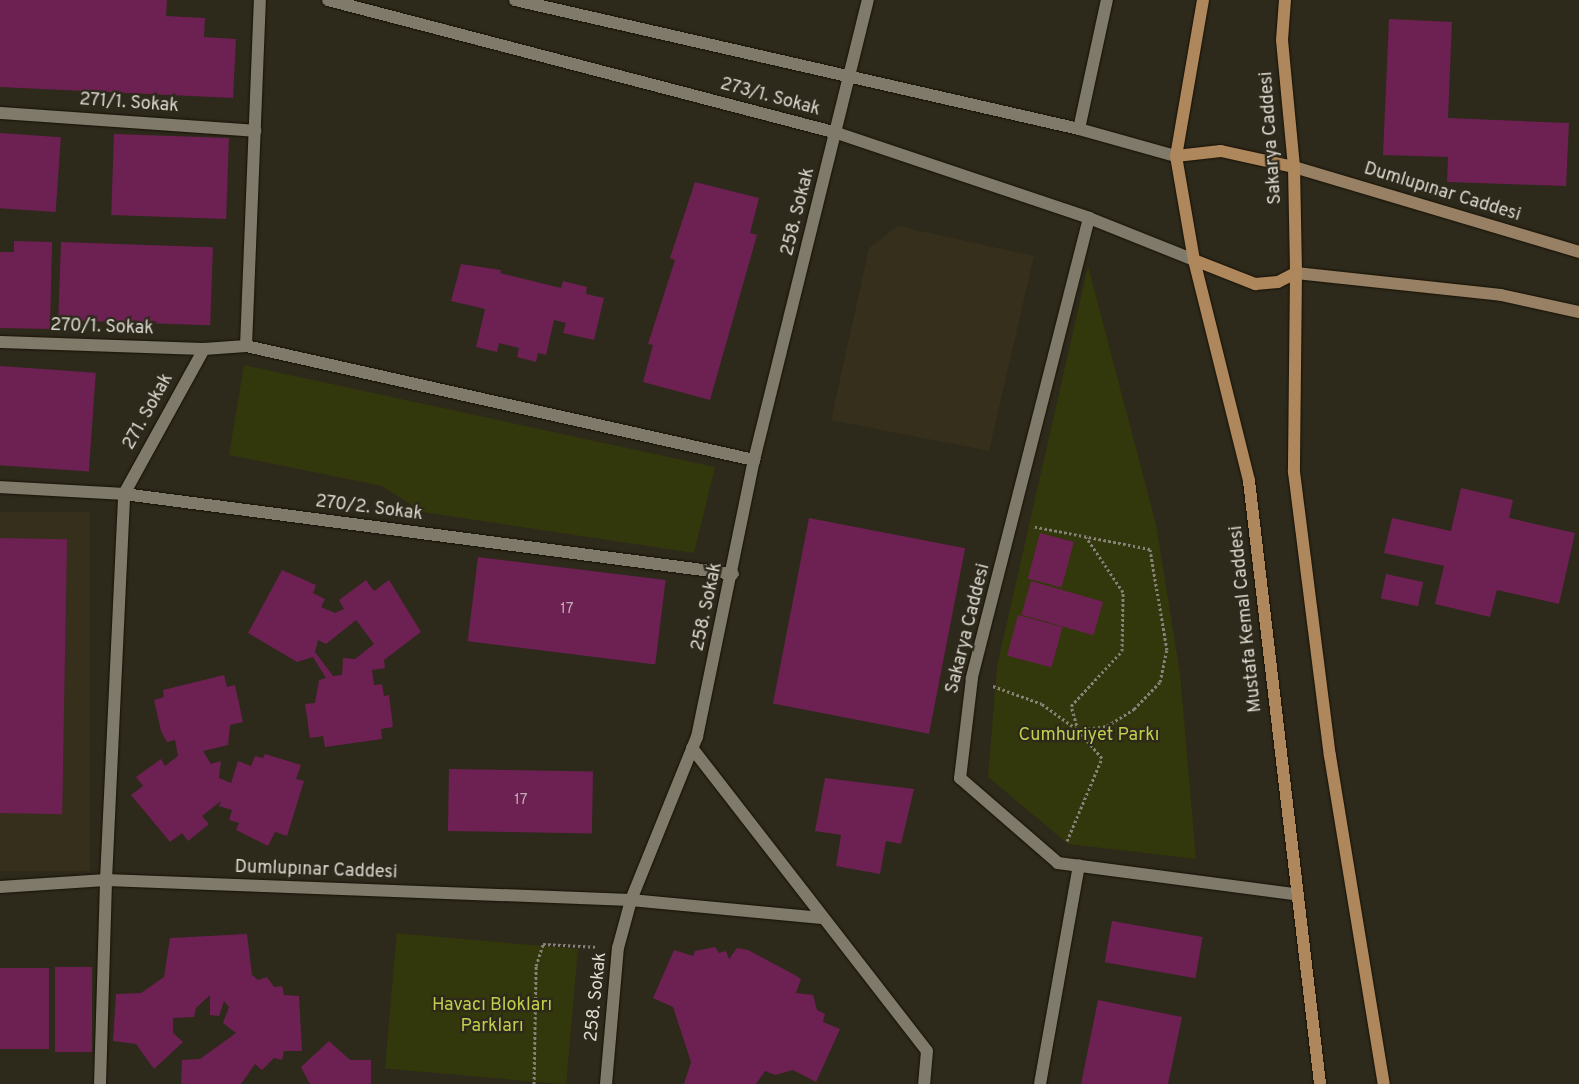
<!DOCTYPE html>
<meta charset="utf-8">
<style>
body{margin:0}
#map{position:relative;width:1579px;height:1084px;overflow:hidden;background:#2d291b;font-family:Overpass,sans-serif}
div>[style]{position:absolute}
[style*='--x']{left:calc(var(--x)*1px);top:calc(var(--y)*1px);width:calc(var(--w)*1px);rotate:calc(var(--a)*1deg)}
.built>*{inset:0;background:#362f1b;transform-origin:0 0}
.green>*{inset:0;background:#33370c;transform-origin:0 0}
.building>*{inset:0;background:#6c2152;transform-origin:0 0}
.path>*{height:3px;margin-top:-1.5px;transform-origin:0;background:repeating-linear-gradient(90deg,#868277 0 2.5px,transparent 0 5px)}
.roads{filter:drop-shadow(0 0 1px #161105) drop-shadow(0 0 1px #161105)}
.service>*{height:12px;margin:-6px;padding:0 6px;transform-origin:6px;border-radius:6px;background:#7f7a6a}
.minor>*{height:12px;margin:-6px;padding:0 6px;transform-origin:6px;border-radius:6px;background:#7f7a6a}
.secondary>*{height:12px;margin:-6px;padding:0 6px;transform-origin:6px;border-radius:6px;background:#978063}
.primary>*{height:12px;margin:-6px;padding:0 6px;transform-origin:6px;border-radius:6px;background:#ae875c}
span{translate:-50% -50%;white-space:nowrap;text-align:center;line-height:1.15;-webkit-text-stroke:4.5px #2d291b;paint-order:stroke}
.number-label{font-size:15px;color:#c1acb2}
.number-label span{-webkit-text-stroke-width:0}
.street-label{font-size:18px;color:#dddad2}
.park-label{font-size:18px;color:#c1cd4c}
</style>
<div id="map">
<div class="built">
<div style="clip-path:polygon(898px 226px,1034px 256px,989px 451px,831px 420px,869px 248px)"></div>
<div style="left:0;top:512px;width:90px;height:359px"></div>
</div>
<div class="green">
<div style="clip-path:polygon(1088px 266px,1156px 524px,1180px 673px,1196px 859px,1068px 844px,988px 777px,997px 666px)"></div>
<div style="clip-path:polygon(244px 365px,715px 467px,694px 553px,422px 512px,382px 486px,229px 455px)"></div>
<div style="left:578px;top:949px;width:136px;height:182px;rotate:95deg"></div>
</div>
<div class="building">
<div style="clip-path:polygon(0 0,167px 0,166px 16px,205px 18px,204px 37px,236px 39px,233px 98px,0 87px)"></div>
<div style="clip-path:polygon(1389px 19px,1452px 22px,1448px 118px,1569px 123px,1566px 186px,1447px 182px,1448px 157px,1383px 155px)"></div>
<div style="left:0;top:133px;width:61px;height:75px;rotate:4deg"></div>
<div style="left:114px;top:134px;width:115px;height:81px;rotate:2deg"></div>
<div style="clip-path:polygon(695px 182px,759px 198px,750px 233px,757px 235px,710px 400px,643px 382px,653px 345px,648px 344px,675px 260px,670px 258px)"></div>
<div style="clip-path:polygon(14px 241px,52px 242px,50px 329px,0 328px,0 252px,14px 252px)"></div>
<div style="left:61px;top:242px;width:152px;height:78px;rotate:2deg"></div>
<div style="clip-path:polygon(461px 264px,501px 270px,500px 273px,561px 288px,563px 281px,587px 287px,586px 294px,604px 298px,594px 340px,563px 333px,566px 323px,554px 320px,546px 355px,538px 353px,536px 362px,517px 357px,519px 348px,499px 343px,497px 352px,476px 347px,485px 309px,451px 301px)"></div>
<div style="left:0;top:366px;width:96px;height:99px;rotate:4deg"></div>
<div style="clip-path:polygon(1461px 488px,1513px 500px,1509px 518px,1575px 533px,1559px 604px,1497px 590px,1490px 617px,1435px 604px,1444px 566px,1384px 553px,1392px 518px,1451px 531px)"></div>
<div style="left:809px;top:518px;width:159px;height:189px;rotate:11deg"></div>
<div style="left:1040px;top:533px;width:35px;height:47px;rotate:15deg"></div>
<div style="left:0;top:538px;width:67px;height:275px;rotate:1deg"></div>
<div style="left:478px;top:557px;width:189px;height:85px;rotate:7deg"></div>
<div style="clip-path:polygon(evenodd,282px 570px,316px 585px,313px 593px,325px 599px,321px 607px,335px 613px,344px 609px,339px 600px,366px 580px,374px 591px,389px 580px,421px 632px,384px 660px,385px 668px,372px 670px,374px 685px,382px 684px,384px 696px,389px 695px,393px 727px,381px 729px,382px 739px,325px 747px,323px 736px,310px 738px,305px 704px,315px 703px,319px 680px,326px 678px,313px 657px,297px 662px,248px 633px,282px 570px,356px 620px,374px 644px,355px 659px,343px 658px,342px 675px,333px 676px,315px 652px,318px 640px,326px 644px,356px 620px)"></div>
<div style="left:1386px;top:574px;width:38px;height:25px;rotate:12deg"></div>
<div style="left:1031px;top:581px;width:75px;height:35px;rotate:16deg"></div>
<div style="left:1018px;top:615px;width:46px;height:42px;rotate:15deg"></div>
<div style="clip-path:polygon(224px 675px,227px 687px,235px 685px,243px 722px,230px 725px,228px 745px,203px 751px,211px 764px,221px 761px,219px 778px,231px 783px,238px 761px,251px 766px,255px 756px,263px 758px,265px 754px,301px 765px,296px 779px,304px 781px,287px 836px,275px 832px,268px 846px,236px 830px,239px 823px,229px 820px,232px 810px,219px 806px,221px 801px,202px 816px,209px 824px,188px 841px,182px 833px,170px 842px,131px 795px,143px 786px,136px 777px,161px 759px,165px 766px,178px 756px,175px 740px,167px 742px,161px 731px,154px 700px,164px 697px,163px 690px)"></div>
<div style="left:449px;top:769px;width:144px;height:62px;rotate:1deg"></div>
<div style="clip-path:polygon(825px 778px,914px 789px,901px 844px,886px 841px,880px 874px,836px 866px,841px 835px,815px 831px)"></div>
<div style="left:1112px;top:921px;width:92px;height:42px;rotate:10deg"></div>
<div style="clip-path:polygon(247px 934px,252px 975px,258px 980px,267px 977px,274px 987px,282px 986px,284px 995px,299px 996px,302px 1051px,284px 1051px,282px 1060px,274px 1058px,262px 1070px,255px 1064px,241px 1084px,181px 1084px,182px 1060px,200px 1059px,236px 1033px,223px 1023px,229px 1007px,224px 1001px,219px 1016px,210px 1015px,210px 995px,196px 1008px,194px 1017px,173px 1018px,173px 1033px,183px 1042px,154px 1069px,136px 1044px,113px 1041px,116px 994px,141px 993px,164px 977px,170px 938px)"></div>
<div style="clip-path:polygon(715px 947px,719px 953px,726px 951px,729px 959px,737px 948px,748px 950px,795px 975px,801px 979px,796px 993px,813px 995px,817px 1010px,825px 1014px,823px 1022px,840px 1029px,816px 1082px,793px 1070px,775px 1075px,765px 1071px,756px 1084px,684px 1084px,691px 1062px,673px 1007px,653px 998px,674px 950px,693px 956px,695px 951px)"></div>
<div style="left:55px;top:967px;width:37px;height:85px"></div>
<div style="left:0;top:968px;width:49px;height:81px"></div>
<div style="clip-path:polygon(1098px 1000px,1182px 1017px,1168px 1084px,1081px 1084px)"></div>
<div style="clip-path:polygon(329px 1041px,350px 1060px,371px 1060px,371px 1084px,310px 1084px,301px 1067px)"></div>
</div>
<div class="path">
<div style="--x:993;--y:686;--w:52;--a:20.2"></div>
<div style="--x:1042;--y:704;--w:44;--a:35.8"></div>
<div style="--x:1078;--y:730;--w:29;--a:-8"></div>
<div style="--x:1107;--y:726;--w:32;--a:-32"></div>
<div style="--x:1134;--y:709;--w:37;--a:-46"></div>
<div style="--x:1160;--y:682;--w:33;--a:-78"></div>
<div style="--x:1167;--y:650;--w:102;--a:-99.6"></div>
<div style="--x:1150;--y:549;--w:120;--a:-169"></div>
<div style="--x:1067;--y:841;--w:90;--a:-67.1"></div>
<div style="--x:1102;--y:758;--w:37;--a:-131"></div>
<div style="--x:1078;--y:730;--w:25;--a:-106"></div>
<div style="--x:1071;--y:706;--w:75;--a:-47.2"></div>
<div style="--x:1122;--y:651;--w:59;--a:-89"></div>
<div style="--x:1123;--y:592;--w:66;--a:-123.9"></div>
<div style="--x:534;--y:1084;--w:118;--a:-89"></div>
<div style="--x:536;--y:966;--w:23;--a:-72"></div>
<div style="--x:543;--y:944;--w:55;--a:3.1"></div>
</div>
<div class="roads">
<div class="service">
<div style="--x:100;--y:1084;--w:204;--a:-88.3"></div>
<div style="--x:1040;--y:1084;--w:222;--a:-79.9"></div>
</div>
<div class="minor">
<div style="--x:328;--y:0;--w:526;--a:14.64"></div>
<div style="--x:837;--y:133;--w:266;--a:18.6"></div>
<div style="--x:1089;--y:218;--w:113;--a:21.8"></div>
<div style="--x:515;--y:0;--w:579;--a:12.88"></div>
<div style="--x:1079;--y:129;--w:101;--a:15.6"></div>
<div style="--x:0;--y:113;--w:256;--a:4"></div>
<div style="--x:1079;--y:129;--w:132;--a:-77.8"></div>
<div style="--x:1089;--y:218;--w:475;--a:104.3"></div>
<div style="--x:972;--y:678;--w:101;--a:96.8"></div>
<div style="--x:960;--y:778;--w:130;--a:40.9"></div>
<div style="--x:1058;--y:863;--w:239;--a:7.5"></div>
<div style="--x:0;--y:342;--w:204;--a:2"></div>
<div style="--x:246;--y:346;--w:521;--a:12.65"></div>
<div style="--x:0;--y:487;--w:124;--a:3.2"></div>
<div style="--x:124;--y:494;--w:614;--a:7.48"></div>
<div style="--x:692;--y:748;--w:383;--a:52.2"></div>
<div style="--x:927;--y:1051;--w:33;--a:95"></div>
<div style="--x:106;--y:880;--w:386;--a:-87.3"></div>
<div style="--x:124;--y:494;--w:166;--a:-61.1"></div>
<div style="--x:204;--y:349;--w:42;--a:-4.1"></div>
<div style="--x:246;--y:346;--w:346;--a:-87.7"></div>
<div style="--x:0;--y:887;--w:106;--a:-3.8"></div>
<div style="--x:106;--y:880;--w:525;--a:2.18"></div>
<div style="--x:631;--y:900;--w:191;--a:5.4"></div>
<div style="--x:606;--y:1084;--w:137;--a:-85"></div>
<div style="--x:618;--y:948;--w:50;--a:-74.8"></div>
<div style="--x:631;--y:900;--w:176;--a:-68"></div>
<div style="--x:697;--y:737;--w:283;--a:-78.4"></div>
<div style="--x:754;--y:460;--w:474;--a:-76.1"></div>
</div>
<div class="secondary">
<div style="--x:1294;--y:167;--w:297;--a:16.6"></div>
<div style="--x:1296;--y:273;--w:206;--a:6.1"></div>
<div style="--x:1501;--y:295;--w:80;--a:12.3"></div>
</div>
<div class="primary">
<div style="--x:1203;--y:0;--w:158;--a:99.8"></div>
<div style="--x:1176;--y:156;--w:106;--a:80.2"></div>
<div style="--x:1194;--y:260;--w:228;--a:76"></div>
<div style="--x:1249;--y:481;--w:607;--a:83.28"></div>
<div style="--x:1285;--y:0;--w:40;--a:94.3"></div>
<div style="--x:1282;--y:40;--w:128;--a:84.6"></div>
<div style="--x:1294;--y:167;--w:106;--a:88.9"></div>
<div style="--x:1296;--y:273;--w:199;--a:90.6"></div>
<div style="--x:1294;--y:472;--w:286;--a:82.8"></div>
<div style="--x:1330;--y:756;--w:332;--a:80.7"></div>
<div style="--x:1176;--y:156;--w:45;--a:-6.3"></div>
<div style="--x:1221;--y:151;--w:75;--a:12.4"></div>
<div style="--x:1194;--y:260;--w:66;--a:21.5"></div>
<div style="--x:1255;--y:284;--w:23;--a:-5"></div>
<div style="--x:1278;--y:282;--w:20;--a:-27"></div>
</div>
</div>
<div class="number-label">
<span style="left:567px;top:610px">17</span>
<span style="left:521px;top:801px">17</span>
</div>
<div class="street-label">
<span style="left:770px;top:98px;rotate:15deg">273/1. Sokak</span>
<span style="left:129px;top:104px;rotate:4deg">271/1. Sokak</span>
<span style="left:1272px;top:138px;rotate:-94deg">Sakarya Caddesi</span>
<span style="left:1442px;top:193px;rotate:17deg">Dumlupınar Caddesi</span>
<span style="left:799px;top:212px;rotate:-76deg">258. Sokak</span>
<span style="left:102px;top:328px;rotate:2deg">270/1. Sokak</span>
<span style="left:149px;top:412px;rotate:-61deg">271. Sokak</span>
<span style="left:369px;top:509px;rotate:7deg">270/2. Sokak</span>
<span style="left:708px;top:607px;rotate:-78deg">258. Sokak</span>
<span style="left:1247px;top:619px;rotate:-96deg">Mustafa Kemal Caddesi</span>
<span style="left:969px;top:629px;rotate:-76deg">Sakarya Caddesi</span>
<span style="left:316px;top:871px;rotate:2deg">Dumlupınar Caddesi</span>
<span style="left:597px;top:997px;rotate:-84deg">258. Sokak</span>
</div>
<div class="park-label">
<span style="left:1089px;top:736px">Cumhuriyet Parkı</span>
<span style="left:492px;top:1017px">Havacı Blokları<br>Parkları</span>
</div>
</div>
